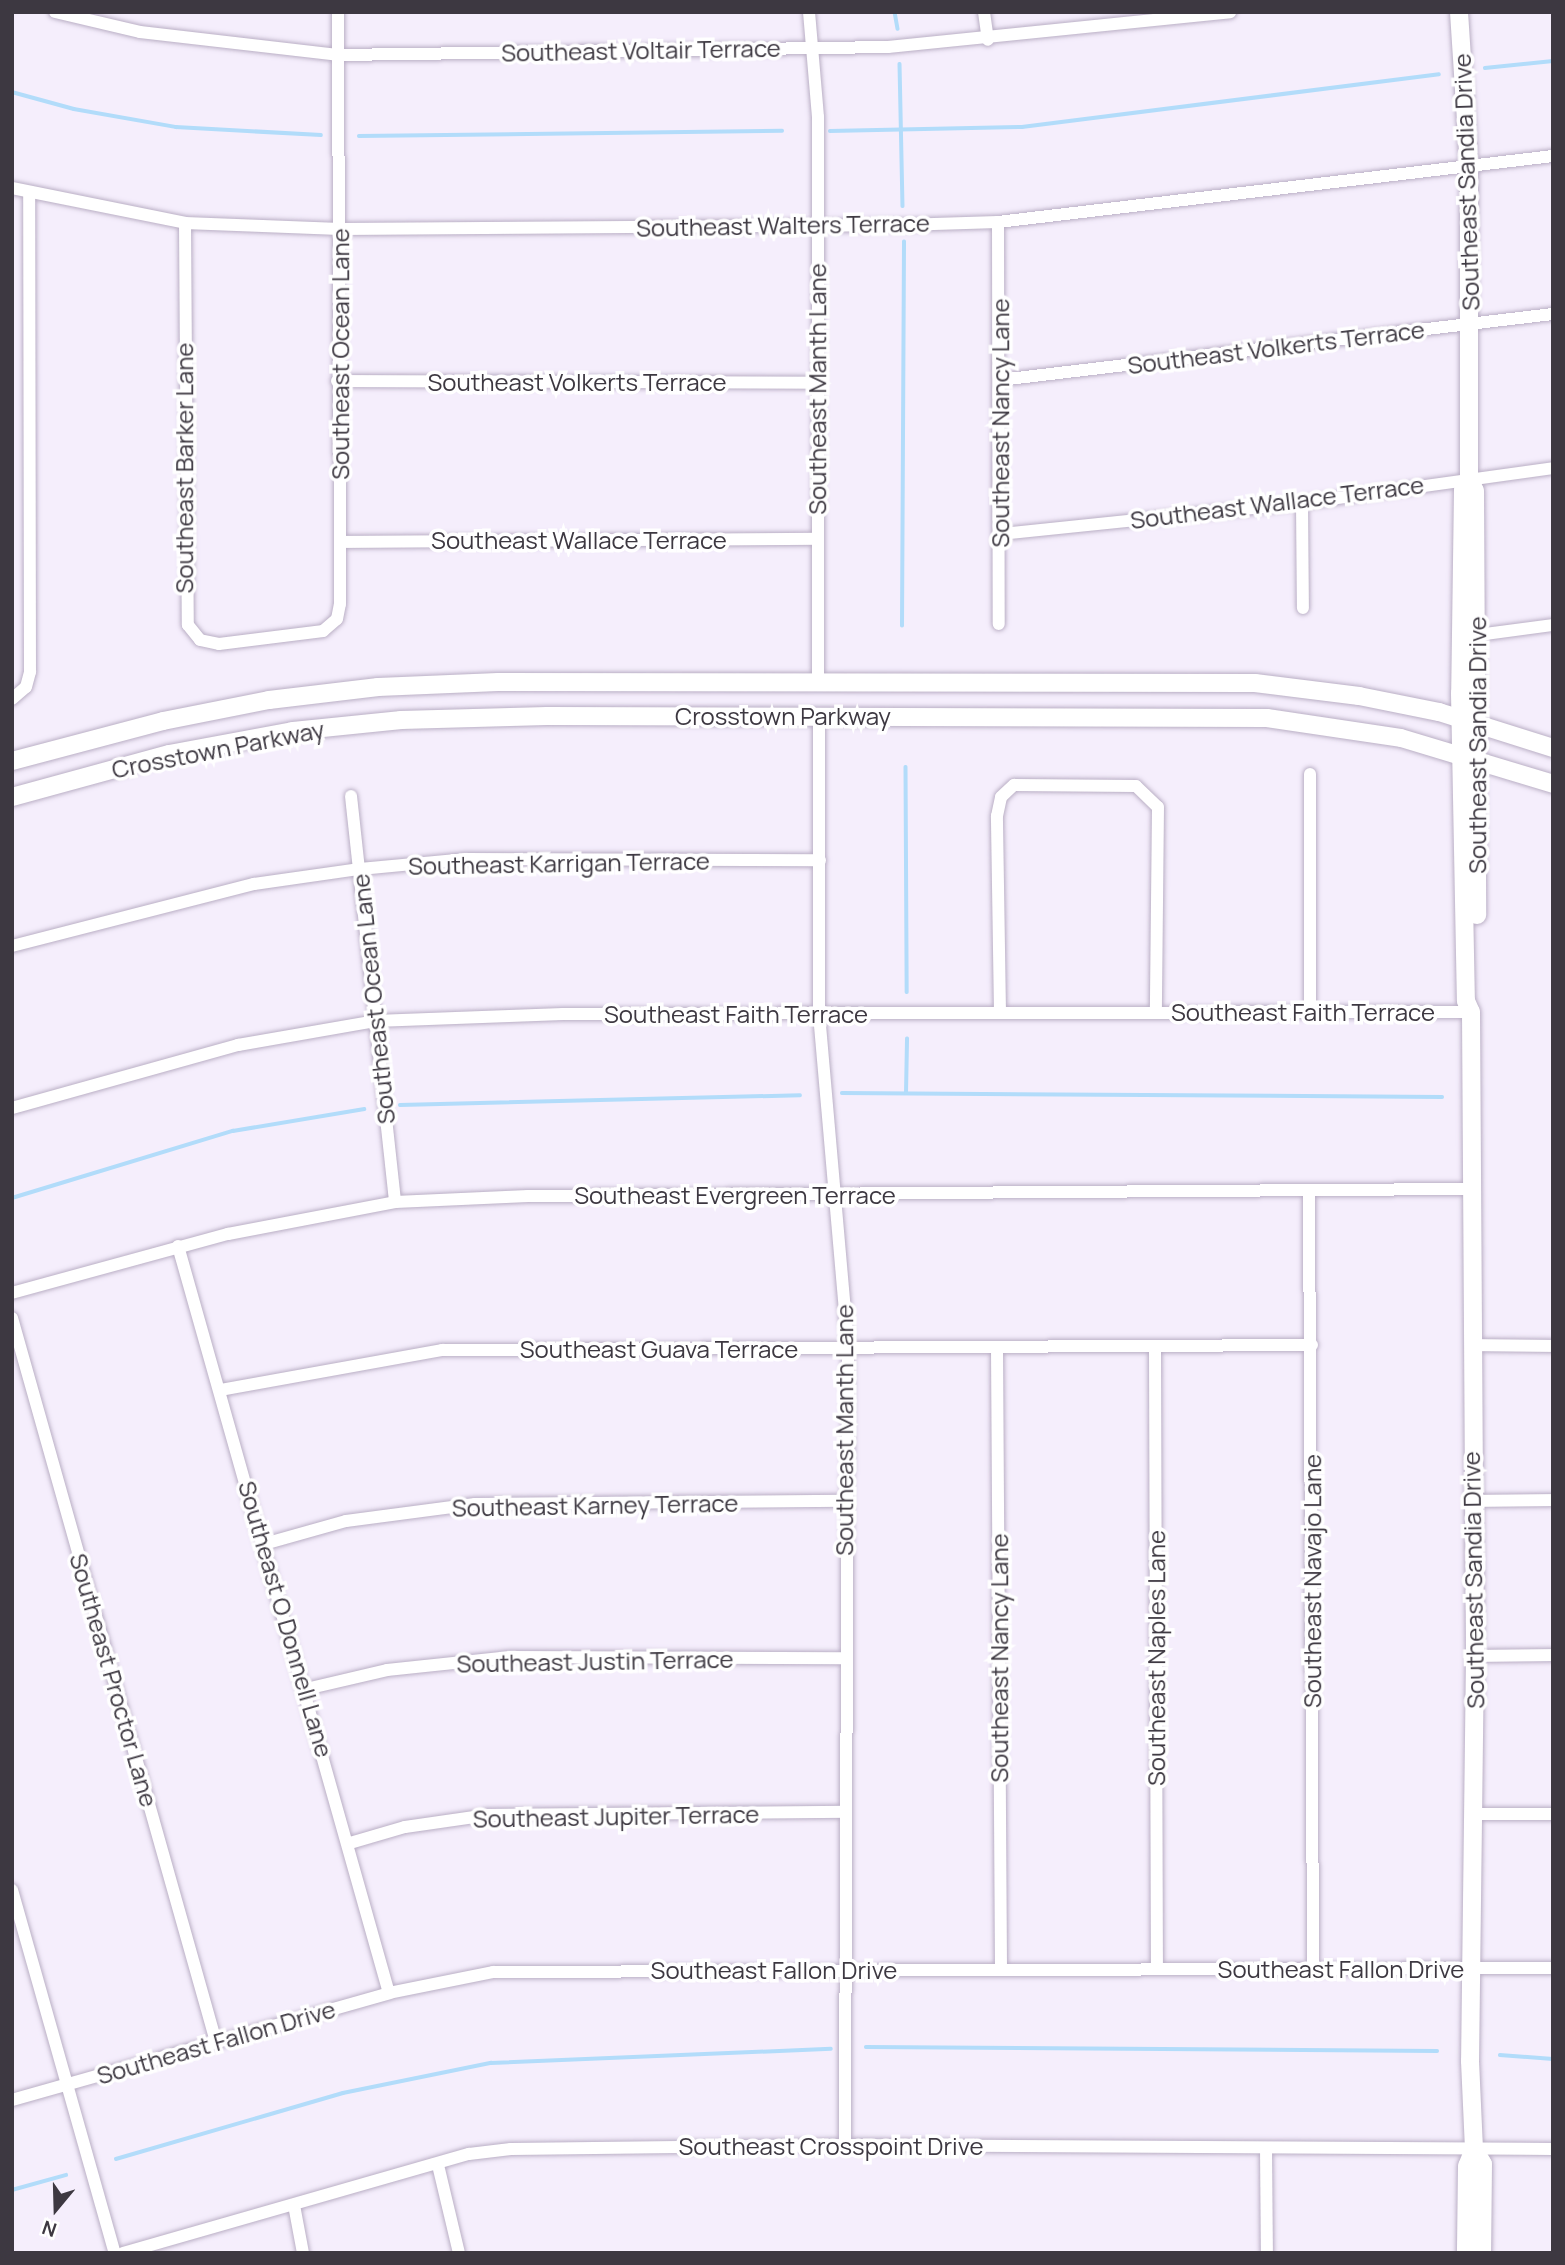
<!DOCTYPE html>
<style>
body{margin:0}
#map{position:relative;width:1565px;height:2265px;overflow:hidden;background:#f5eefc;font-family:Manrope,sans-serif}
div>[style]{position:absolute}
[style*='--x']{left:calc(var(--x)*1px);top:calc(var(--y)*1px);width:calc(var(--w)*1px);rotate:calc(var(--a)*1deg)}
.stream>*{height:3.5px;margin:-1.75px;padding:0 1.75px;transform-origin:1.75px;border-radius:1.75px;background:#b2dcfa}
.roads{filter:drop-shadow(0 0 2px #baafc5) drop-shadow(0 0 2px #baafc5)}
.street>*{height:12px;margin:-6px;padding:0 6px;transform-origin:6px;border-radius:6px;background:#fff}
.secondary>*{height:18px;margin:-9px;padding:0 9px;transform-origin:9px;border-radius:9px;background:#fff}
span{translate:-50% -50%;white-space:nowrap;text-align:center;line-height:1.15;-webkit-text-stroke:7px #fff;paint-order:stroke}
.street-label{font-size:24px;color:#3d3841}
.frame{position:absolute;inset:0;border:14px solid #3d3841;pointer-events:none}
.north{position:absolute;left:21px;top:2174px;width:70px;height:70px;-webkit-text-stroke:5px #fff;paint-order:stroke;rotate:199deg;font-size:19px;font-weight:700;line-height:28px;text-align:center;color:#3d3841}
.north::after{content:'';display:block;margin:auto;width:24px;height:32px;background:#3d3841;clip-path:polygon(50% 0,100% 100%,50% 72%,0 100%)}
</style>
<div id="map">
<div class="stream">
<div style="--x:895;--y:12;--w:17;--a:80"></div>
<div style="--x:900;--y:64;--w:142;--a:88.8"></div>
<div style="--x:1485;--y:68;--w:68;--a:-5.9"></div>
<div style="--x:12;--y:92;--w:64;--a:15.3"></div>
<div style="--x:74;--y:109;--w:104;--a:10"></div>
<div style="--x:176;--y:127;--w:145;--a:3.2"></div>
<div style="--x:830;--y:131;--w:192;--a:-1.2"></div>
<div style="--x:1022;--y:127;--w:420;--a:-7.2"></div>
<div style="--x:359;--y:136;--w:423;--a:-0.7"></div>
<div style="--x:902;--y:626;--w:384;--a:-89.7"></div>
<div style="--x:906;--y:767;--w:225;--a:89.7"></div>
<div style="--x:842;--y:1093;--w:600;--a:0.38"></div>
<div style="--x:906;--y:1093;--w:54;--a:-88.9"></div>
<div style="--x:400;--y:1105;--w:400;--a:-1.4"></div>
<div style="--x:12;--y:1198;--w:231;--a:-16.9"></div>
<div style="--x:233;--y:1131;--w:133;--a:-9.5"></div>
<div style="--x:866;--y:2047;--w:571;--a:0.4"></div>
<div style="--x:1500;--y:2055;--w:53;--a:4.3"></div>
<div style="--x:116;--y:2159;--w:236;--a:-16.2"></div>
<div style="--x:343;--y:2093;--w:151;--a:-11.5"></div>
<div style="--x:491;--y:2063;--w:340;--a:-2.4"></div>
<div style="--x:12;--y:2190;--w:56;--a:-15.5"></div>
</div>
<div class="roads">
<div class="street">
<div style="--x:55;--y:12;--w:87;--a:13.2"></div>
<div style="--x:140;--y:32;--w:199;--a:6.6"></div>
<div style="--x:338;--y:55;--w:550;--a:-0.83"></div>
<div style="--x:888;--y:47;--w:344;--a:-5.8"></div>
<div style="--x:809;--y:12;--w:105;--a:85.1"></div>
<div style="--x:818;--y:117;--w:565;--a:90"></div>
<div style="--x:984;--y:12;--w:28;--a:82"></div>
<div style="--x:12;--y:188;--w:177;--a:11.4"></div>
<div style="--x:185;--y:223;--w:155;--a:2.2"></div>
<div style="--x:340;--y:229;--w:562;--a:-0.41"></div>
<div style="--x:902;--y:225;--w:96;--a:-1.8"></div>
<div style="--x:998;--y:222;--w:559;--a:-6.78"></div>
<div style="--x:998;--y:222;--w:402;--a:89.9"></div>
<div style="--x:185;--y:223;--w:402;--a:89.6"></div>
<div style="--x:188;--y:625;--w:19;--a:51"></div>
<div style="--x:200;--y:640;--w:19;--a:12"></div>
<div style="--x:219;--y:644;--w:105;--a:-7.1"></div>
<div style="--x:323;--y:631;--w:18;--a:-41"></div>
<div style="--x:337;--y:619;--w:15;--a:-79"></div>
<div style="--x:340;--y:604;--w:592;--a:-90.19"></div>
<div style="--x:1000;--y:380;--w:557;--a:-6.81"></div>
<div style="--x:337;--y:381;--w:481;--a:0.2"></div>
<div style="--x:1302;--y:503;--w:105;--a:89.5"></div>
<div style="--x:1001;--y:534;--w:303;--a:-5.9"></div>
<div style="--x:1302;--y:503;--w:253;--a:-7.9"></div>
<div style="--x:340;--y:542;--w:477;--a:-0.4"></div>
<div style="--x:1478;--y:635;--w:76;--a:-7.6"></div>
<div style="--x:12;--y:699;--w:18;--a:-41"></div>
<div style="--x:26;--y:687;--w:16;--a:-75"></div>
<div style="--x:30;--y:672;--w:479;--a:-90.1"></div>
<div style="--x:819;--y:716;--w:298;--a:90"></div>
<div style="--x:819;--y:1014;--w:335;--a:85"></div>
<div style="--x:848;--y:1348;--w:797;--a:90.22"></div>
<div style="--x:1310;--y:774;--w:238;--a:90"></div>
<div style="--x:351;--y:796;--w:408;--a:83.8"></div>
<div style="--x:12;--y:946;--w:250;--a:-14.4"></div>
<div style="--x:254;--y:884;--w:107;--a:-8.1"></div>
<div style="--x:360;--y:869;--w:105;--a:-5.4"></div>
<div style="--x:465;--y:859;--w:355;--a:0.2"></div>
<div style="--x:1000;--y:1013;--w:197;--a:-90.9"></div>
<div style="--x:997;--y:816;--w:19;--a:-78"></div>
<div style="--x:1001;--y:797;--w:18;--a:-43"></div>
<div style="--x:1014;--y:785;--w:122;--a:0.5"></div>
<div style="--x:1136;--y:786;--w:30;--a:44"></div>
<div style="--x:1158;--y:807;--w:206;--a:90.6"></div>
<div style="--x:12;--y:1108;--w:235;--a:-15.6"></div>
<div style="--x:238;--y:1045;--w:139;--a:-9.9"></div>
<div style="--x:375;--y:1021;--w:188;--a:-2.1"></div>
<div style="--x:563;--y:1014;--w:908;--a:-0.13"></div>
<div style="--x:1309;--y:1193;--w:776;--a:89.7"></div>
<div style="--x:178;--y:1246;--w:776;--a:74.23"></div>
<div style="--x:12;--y:1293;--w:224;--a:-15.3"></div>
<div style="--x:228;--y:1234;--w:170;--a:-10.8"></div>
<div style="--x:395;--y:1202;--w:133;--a:-2.6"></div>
<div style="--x:528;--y:1196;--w:941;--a:-0.43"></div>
<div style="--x:12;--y:1318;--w:752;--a:74.26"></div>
<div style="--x:1471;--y:1345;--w:82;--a:0.7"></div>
<div style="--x:997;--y:1348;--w:621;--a:89.63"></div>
<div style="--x:1155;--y:1348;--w:620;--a:89.82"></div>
<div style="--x:220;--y:1390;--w:226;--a:-10.2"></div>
<div style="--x:442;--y:1350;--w:870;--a:-0.33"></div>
<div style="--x:1472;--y:1501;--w:81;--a:-0.7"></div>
<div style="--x:264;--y:1544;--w:85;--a:-15.7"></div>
<div style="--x:346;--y:1521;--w:130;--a:-7.5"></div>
<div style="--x:475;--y:1504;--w:370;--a:-0.5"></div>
<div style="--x:1475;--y:1656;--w:78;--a:-0.7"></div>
<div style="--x:306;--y:1689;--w:83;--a:-13.2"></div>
<div style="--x:387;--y:1670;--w:124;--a:-6"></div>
<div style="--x:510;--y:1657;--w:334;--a:0.2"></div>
<div style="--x:1474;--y:1814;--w:79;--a:0"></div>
<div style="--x:350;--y:1843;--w:57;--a:-16.2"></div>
<div style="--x:405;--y:1827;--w:84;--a:-8.2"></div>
<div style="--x:488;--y:1815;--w:356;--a:-0.5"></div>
<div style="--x:12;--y:1890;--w:377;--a:74.2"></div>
<div style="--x:12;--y:2100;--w:392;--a:-15.8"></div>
<div style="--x:389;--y:1993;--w:106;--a:-11.4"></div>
<div style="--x:493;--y:1972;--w:1060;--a:-0.22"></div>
<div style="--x:1266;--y:2148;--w:105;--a:89.5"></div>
<div style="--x:438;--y:2165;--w:90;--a:76.6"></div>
<div style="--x:294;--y:2205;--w:49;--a:79.4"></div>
<div style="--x:123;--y:2253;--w:360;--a:-16"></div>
<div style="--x:469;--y:2154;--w:42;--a:-6.8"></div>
<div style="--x:511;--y:2149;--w:334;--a:-0.7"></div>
<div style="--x:845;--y:2145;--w:708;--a:0.32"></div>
</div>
<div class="secondary">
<div style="--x:1459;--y:12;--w:154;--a:86.3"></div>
<div style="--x:1469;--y:166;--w:312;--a:90"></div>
<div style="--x:1469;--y:478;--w:13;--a:117"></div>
<div style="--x:1463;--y:490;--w:203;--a:90.8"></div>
<div style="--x:1460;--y:693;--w:308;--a:88.9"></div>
<div style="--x:1466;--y:1001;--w:12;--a:66"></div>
<div style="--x:1471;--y:1012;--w:644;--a:89.64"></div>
<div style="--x:1475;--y:1656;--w:405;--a:90.7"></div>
<div style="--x:1470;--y:2061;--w:88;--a:87.4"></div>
<div style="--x:1474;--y:2149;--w:18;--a:112"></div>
<div style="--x:1467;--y:2166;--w:87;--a:90.7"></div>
<div style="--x:1469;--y:478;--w:14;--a:65"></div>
<div style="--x:1475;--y:491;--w:424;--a:89.7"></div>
<div style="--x:12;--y:761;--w:156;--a:-14.8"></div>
<div style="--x:163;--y:721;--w:108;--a:-11.2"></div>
<div style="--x:269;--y:700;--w:110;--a:-6.8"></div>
<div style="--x:378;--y:687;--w:120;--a:-2.4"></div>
<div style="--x:498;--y:682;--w:757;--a:0.08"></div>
<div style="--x:1255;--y:683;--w:105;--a:7.1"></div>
<div style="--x:1359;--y:696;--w:82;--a:11.3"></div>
<div style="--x:1439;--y:712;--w:120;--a:17.5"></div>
<div style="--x:12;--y:797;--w:163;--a:-15.3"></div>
<div style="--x:169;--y:754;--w:126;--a:-10.5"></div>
<div style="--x:293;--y:731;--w:109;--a:-5.8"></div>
<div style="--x:401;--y:720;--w:146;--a:-1.6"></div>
<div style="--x:547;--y:716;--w:720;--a:0.16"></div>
<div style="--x:1267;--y:718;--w:135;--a:8.5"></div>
<div style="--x:1401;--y:738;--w:159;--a:16.8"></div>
<div style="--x:1474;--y:2149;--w:17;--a:59"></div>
<div style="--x:1483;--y:2164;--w:89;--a:90.6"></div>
</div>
</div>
<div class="street-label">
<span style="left:641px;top:50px;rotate:-1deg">Southeast Voltair Terrace</span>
<span style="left:1466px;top:182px;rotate:-92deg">Southeast Sandia Drive</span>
<span style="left:783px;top:225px;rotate:-1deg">Southeast Walters Terrace</span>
<span style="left:1276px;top:347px;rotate:-7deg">Southeast Volkerts Terrace</span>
<span style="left:340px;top:354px;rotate:-90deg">Southeast Ocean Lane</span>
<span style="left:577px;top:382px">Southeast Volkerts Terrace</span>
<span style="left:817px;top:389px;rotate:-90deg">Southeast Manth Lane</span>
<span style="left:1000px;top:423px;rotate:-90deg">Southeast Nancy Lane</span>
<span style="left:184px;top:468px;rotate:-90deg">Southeast Barker Lane</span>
<span style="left:1277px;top:502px;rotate:-7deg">Southeast Wallace Terrace</span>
<span style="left:579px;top:540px">Southeast Wallace Terrace</span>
<span style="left:783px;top:716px">Crosstown Parkway</span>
<span style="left:1477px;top:745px;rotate:-90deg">Southeast Sandia Drive</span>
<span style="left:218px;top:749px;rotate:-11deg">Crosstown Parkway</span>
<span style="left:559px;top:863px;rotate:-1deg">Southeast Karrigan Terrace</span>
<span style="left:373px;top:999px;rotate:-96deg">Southeast Ocean Lane</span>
<span style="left:1303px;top:1012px">Southeast Faith Terrace</span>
<span style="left:736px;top:1014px">Southeast Faith Terrace</span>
<span style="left:735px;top:1195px">Southeast Evergreen Terrace</span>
<span style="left:659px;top:1349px">Southeast Guava Terrace</span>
<span style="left:844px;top:1430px;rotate:-90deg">Southeast Manth Lane</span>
<span style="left:595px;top:1505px;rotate:-1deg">Southeast Karney Terrace</span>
<span style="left:1473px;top:1580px;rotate:-91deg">Southeast Sandia Drive</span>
<span style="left:1312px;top:1581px;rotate:-90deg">Southeast Navajo Lane</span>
<span style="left:286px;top:1619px;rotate:74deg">Southeast O Donnell Lane</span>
<span style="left:999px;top:1658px;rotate:-90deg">Southeast Nancy Lane</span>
<span style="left:1156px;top:1658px;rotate:-90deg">Southeast Naples Lane</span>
<span style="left:595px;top:1661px;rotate:-1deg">Southeast Justin Terrace</span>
<span style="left:114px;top:1680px;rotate:74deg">Southeast Proctor Lane</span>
<span style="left:616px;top:1816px;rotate:-1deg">Southeast Jupiter Terrace</span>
<span style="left:1341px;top:1969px">Southeast Fallon Drive</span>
<span style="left:774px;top:1970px">Southeast Fallon Drive</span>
<span style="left:216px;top:2042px;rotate:-16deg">Southeast Fallon Drive</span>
<span style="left:831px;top:2146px">Southeast Crosspoint Drive</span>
</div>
<div class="frame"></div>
<div class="north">N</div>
</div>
